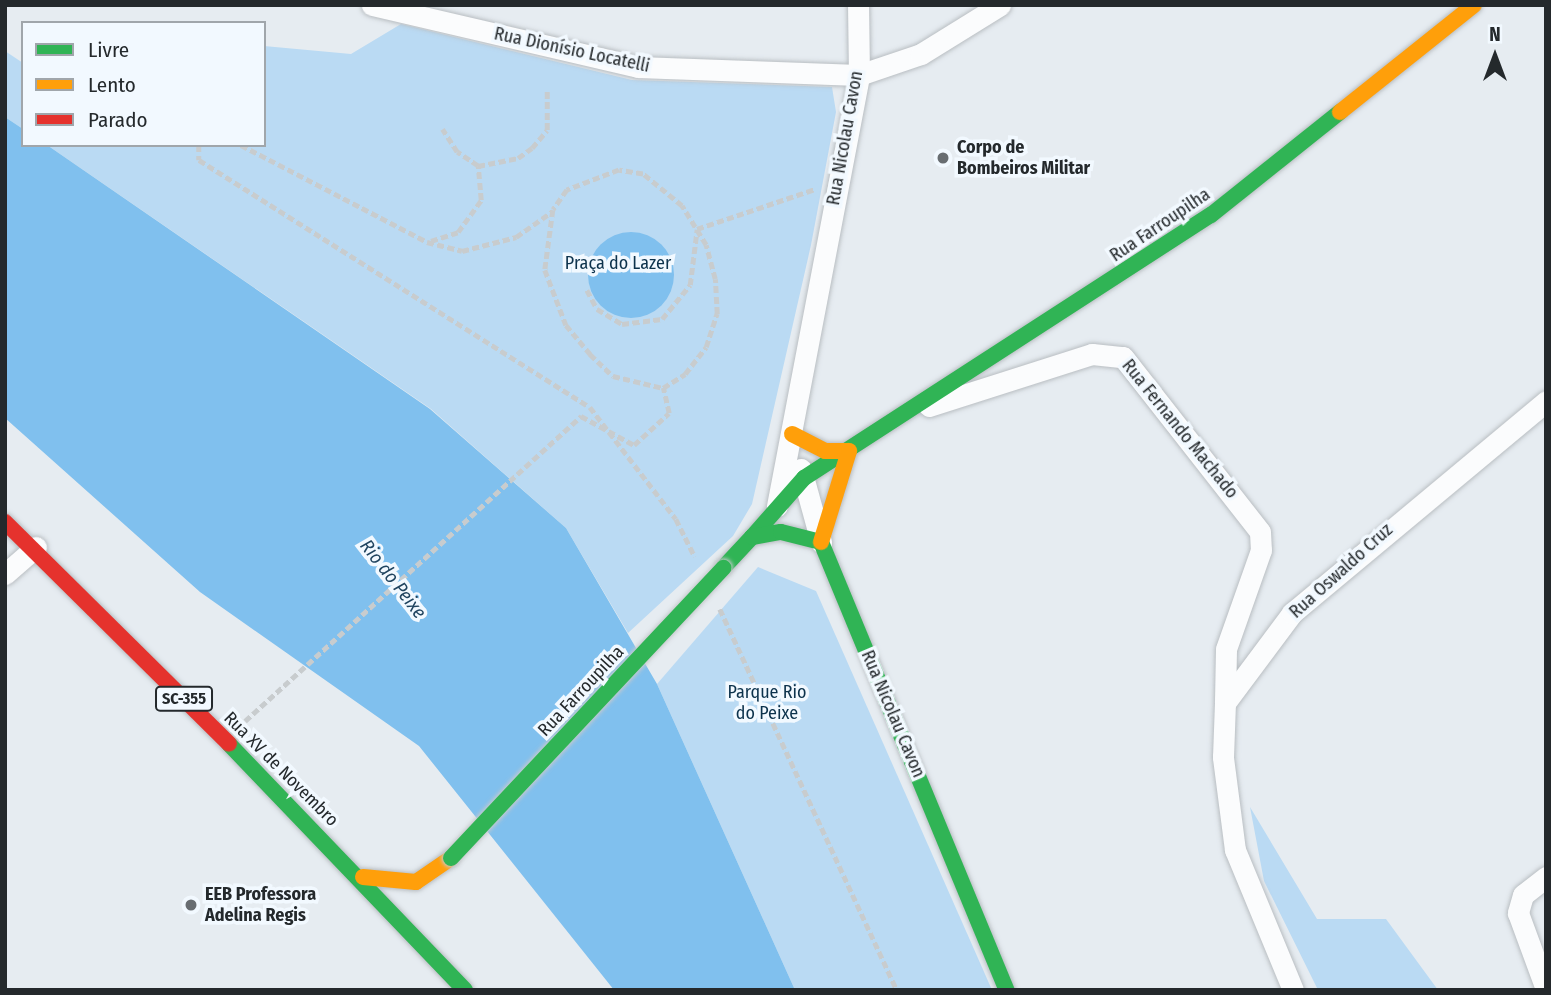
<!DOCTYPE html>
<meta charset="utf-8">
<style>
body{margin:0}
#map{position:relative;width:1551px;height:995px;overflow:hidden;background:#e6ecf1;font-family:"Fira Sans Condensed",sans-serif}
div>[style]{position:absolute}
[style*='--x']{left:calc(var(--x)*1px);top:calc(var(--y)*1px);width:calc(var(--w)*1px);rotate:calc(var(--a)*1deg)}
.green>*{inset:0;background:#badaf3}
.water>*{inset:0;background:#80c0ee}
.round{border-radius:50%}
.path>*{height:4.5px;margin-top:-2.25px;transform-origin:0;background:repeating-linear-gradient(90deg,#c8ccce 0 7px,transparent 0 10.5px)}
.roads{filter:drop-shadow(0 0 2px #b9bec2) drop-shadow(0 0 2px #b9bec2)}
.street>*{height:21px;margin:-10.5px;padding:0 10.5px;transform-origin:10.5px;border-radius:10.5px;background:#fbfcfd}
.fast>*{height:16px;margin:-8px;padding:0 8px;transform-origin:8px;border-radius:8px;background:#30b455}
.slow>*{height:16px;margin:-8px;padding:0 8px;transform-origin:8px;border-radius:8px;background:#ff9f0a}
.jam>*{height:16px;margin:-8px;padding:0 8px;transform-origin:8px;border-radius:8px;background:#e5322d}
.bridges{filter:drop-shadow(0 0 2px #c6c9cc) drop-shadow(0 0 2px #c6c9cc)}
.fast-bridge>*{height:16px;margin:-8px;padding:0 8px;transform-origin:8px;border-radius:8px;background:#30b455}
.dots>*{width:19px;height:19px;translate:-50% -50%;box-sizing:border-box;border:4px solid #f2f9ff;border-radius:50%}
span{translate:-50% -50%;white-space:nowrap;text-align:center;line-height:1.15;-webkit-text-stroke:7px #f2f9ff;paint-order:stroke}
.shield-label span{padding:2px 5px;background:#f2f9ff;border:2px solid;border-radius:5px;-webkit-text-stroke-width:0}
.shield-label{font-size:16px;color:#24292c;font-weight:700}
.street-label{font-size:18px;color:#24292c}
.poi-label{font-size:18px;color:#24292c;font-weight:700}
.left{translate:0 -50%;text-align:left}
.park-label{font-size:18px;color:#0c324c}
.water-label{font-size:19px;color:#20445f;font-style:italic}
.frame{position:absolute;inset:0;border:7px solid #24292c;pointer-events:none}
.legend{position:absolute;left:21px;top:21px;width:245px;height:126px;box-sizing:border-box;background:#f2f9ff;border:2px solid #a0a6ab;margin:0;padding:9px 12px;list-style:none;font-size:21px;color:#24292c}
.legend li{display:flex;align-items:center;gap:14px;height:35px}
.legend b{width:35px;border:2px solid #a0a6ab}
.north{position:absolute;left:1460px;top:21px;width:70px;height:70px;-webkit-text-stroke:5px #f2f9ff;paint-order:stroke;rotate:0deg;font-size:19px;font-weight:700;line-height:28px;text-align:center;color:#24292c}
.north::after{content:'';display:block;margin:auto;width:24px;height:32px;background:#24292c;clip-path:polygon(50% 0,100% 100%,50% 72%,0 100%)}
</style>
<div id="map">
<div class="green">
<div style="clip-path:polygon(401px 24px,632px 80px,832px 87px,836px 112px,811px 245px,752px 504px,733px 536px,628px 633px,566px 528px,431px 409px,47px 145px,264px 145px,264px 46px,351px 54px)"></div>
<div style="clip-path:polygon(5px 51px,23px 63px,23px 129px,5px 117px)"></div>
<div style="clip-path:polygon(758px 567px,816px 591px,992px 990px,795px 990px,657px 684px)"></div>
<div style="clip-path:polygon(1250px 807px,1317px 919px,1386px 919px,1438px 990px,1318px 990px,1264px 881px)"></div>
</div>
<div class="water">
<div style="clip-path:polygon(5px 117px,23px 129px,23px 145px,47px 145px,430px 409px,566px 528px,657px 684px,795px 990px,614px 990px,419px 746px,200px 592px,5px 418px)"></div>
<div class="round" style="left:588px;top:232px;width:86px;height:86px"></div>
</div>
<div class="path">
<div style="--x:199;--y:145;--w:15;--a:90"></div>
<div style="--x:199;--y:160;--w:462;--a:32.3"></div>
<div style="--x:590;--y:407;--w:141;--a:52.5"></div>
<div style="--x:676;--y:519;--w:42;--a:63.4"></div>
<div style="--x:241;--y:145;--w:210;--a:27.5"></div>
<div style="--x:427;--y:242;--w:36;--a:14"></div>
<div style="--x:462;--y:251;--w:56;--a:-14.5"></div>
<div style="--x:516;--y:237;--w:45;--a:-35.1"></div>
<div style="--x:478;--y:166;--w:41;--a:-11.3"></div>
<div style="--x:518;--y:158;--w:17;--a:-36"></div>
<div style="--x:532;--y:148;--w:23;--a:-50"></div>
<div style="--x:547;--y:130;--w:41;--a:-90"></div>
<div style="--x:431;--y:241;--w:28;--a:-18"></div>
<div style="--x:458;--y:232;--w:39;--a:-54"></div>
<div style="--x:481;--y:200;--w:34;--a:-95"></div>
<div style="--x:478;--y:166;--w:25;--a:-146"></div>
<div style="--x:457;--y:152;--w:27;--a:-123"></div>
<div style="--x:587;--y:290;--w:21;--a:62"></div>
<div style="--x:597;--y:309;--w:29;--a:31"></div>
<div style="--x:622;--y:324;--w:40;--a:-7.1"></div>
<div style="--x:662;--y:319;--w:44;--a:-50.5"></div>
<div style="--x:690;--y:285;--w:56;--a:-82.9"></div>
<div style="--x:697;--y:229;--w:125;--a:-18.7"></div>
<div style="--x:720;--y:609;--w:420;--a:65.1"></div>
<div style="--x:245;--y:721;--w:454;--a:-42.2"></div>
<div style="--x:581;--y:416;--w:60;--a:28.7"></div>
<div style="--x:634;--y:445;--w:47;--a:-42.4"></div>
<div style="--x:669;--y:413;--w:26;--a:-103"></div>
<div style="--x:663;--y:388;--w:26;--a:-32"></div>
<div style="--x:685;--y:374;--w:34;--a:-52"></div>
<div style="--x:706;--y:347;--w:35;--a:-72"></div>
<div style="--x:717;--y:314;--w:35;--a:-93"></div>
<div style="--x:715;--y:279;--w:35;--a:-105"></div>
<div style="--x:706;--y:245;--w:46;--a:-121.6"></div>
<div style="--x:682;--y:206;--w:50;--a:-140.6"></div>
<div style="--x:643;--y:174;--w:24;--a:-171"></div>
<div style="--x:619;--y:170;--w:56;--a:159"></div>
<div style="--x:567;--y:190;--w:24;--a:125"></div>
<div style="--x:553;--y:210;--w:61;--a:97.6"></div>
<div style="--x:545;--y:270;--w:59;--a:69.1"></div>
<div style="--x:566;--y:325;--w:38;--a:50"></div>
<div style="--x:590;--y:354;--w:32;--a:44"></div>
<div style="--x:613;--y:376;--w:51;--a:13.5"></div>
</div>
<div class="roads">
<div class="street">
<div style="--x:372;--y:5;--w:273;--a:13.1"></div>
<div style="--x:638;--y:67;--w:221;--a:2.1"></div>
<div style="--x:859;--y:75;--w:65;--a:-18.7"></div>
<div style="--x:921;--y:54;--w:93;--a:-31.8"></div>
<div style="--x:929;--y:406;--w:171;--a:-17.7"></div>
<div style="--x:1092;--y:354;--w:31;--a:6"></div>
<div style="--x:1123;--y:357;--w:222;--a:51.9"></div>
<div style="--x:1260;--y:532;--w:18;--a:87"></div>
<div style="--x:1261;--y:550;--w:105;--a:109.5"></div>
<div style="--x:1226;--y:649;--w:54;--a:91.1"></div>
<div style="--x:801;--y:469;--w:76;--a:74.7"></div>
<div style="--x:777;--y:506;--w:439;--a:-79.2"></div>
<div style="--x:859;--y:75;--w:70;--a:-90.8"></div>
<div style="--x:5;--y:574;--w:41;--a:-41.1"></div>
<div style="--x:1546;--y:877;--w:29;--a:142"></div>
<div style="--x:1523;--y:895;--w:19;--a:106"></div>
<div style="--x:1518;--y:913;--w:81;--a:69.8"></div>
<div style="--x:1293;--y:990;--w:152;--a:-112.5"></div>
<div style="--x:1235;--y:850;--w:94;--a:-97.4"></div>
<div style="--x:1223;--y:757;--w:54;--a:-87.9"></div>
<div style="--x:1225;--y:703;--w:112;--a:-53.3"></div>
<div style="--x:1292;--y:613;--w:331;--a:-39.8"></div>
</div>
<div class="fast">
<div style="--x:752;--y:537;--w:79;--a:-48.6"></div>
<div style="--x:804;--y:478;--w:485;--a:-32.9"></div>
<div style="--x:1211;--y:215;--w:165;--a:-38.6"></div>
<div style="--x:723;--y:568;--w:42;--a:-46.9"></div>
<div style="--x:752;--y:537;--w:29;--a:-10"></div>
<div style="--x:781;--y:532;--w:41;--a:14"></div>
<div style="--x:821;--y:542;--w:485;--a:67.5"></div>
<div style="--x:229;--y:744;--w:341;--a:46.2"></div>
</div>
<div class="slow">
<div style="--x:1340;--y:112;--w:171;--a:-38.6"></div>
<div style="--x:792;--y:434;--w:37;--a:27"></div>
<div style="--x:825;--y:451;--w:24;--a:0"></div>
<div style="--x:821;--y:542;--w:95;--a:-72.9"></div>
<div style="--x:363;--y:877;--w:53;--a:5.4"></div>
<div style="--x:416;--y:882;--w:42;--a:-34.4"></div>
</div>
<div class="jam">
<div style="--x:5;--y:522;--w:315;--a:44.7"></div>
</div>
</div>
<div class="bridges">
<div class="fast-bridge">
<div style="--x:451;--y:858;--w:398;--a:-46.8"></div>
</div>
</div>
<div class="dots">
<div style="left:943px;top:158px;background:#686d71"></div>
<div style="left:191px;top:905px;background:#686d71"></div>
</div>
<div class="shield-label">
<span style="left:184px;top:699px">SC-355</span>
</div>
<div class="street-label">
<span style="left:572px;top:50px;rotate:12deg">Rua Dionísio Locatelli</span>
<span style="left:845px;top:138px;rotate:-80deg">Rua Nicolau Cavon</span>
<span style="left:1160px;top:225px;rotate:-34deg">Rua Farroupilha</span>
<span style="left:1180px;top:429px;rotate:51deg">Rua Fernando Machado</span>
<span style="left:1341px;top:571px;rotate:-42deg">Rua Oswaldo Cruz</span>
<span style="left:581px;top:691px;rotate:-47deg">Rua Farroupilha</span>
<span style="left:893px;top:714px;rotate:67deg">Rua Nicolau Cavon</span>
<span style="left:281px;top:769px;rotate:45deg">Rua XV de Novembro</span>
</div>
<div class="poi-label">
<span class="left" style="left:957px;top:158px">Corpo de<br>Bombeiros Militar</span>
<span class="left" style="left:205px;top:905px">EEB Professora<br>Adelina Regis</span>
</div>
<div class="park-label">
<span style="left:618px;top:263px">Praça do Lazer</span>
<span style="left:767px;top:703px">Parque Rio<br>do Peixe</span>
</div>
<div class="water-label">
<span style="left:393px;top:579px;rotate:52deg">Rio do Peixe</span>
</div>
<div class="frame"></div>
<ul class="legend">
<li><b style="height:9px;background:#30b455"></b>Livre</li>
<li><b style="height:9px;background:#ff9f0a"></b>Lento</li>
<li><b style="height:9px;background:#e5322d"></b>Parado</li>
</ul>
<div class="north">N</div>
</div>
